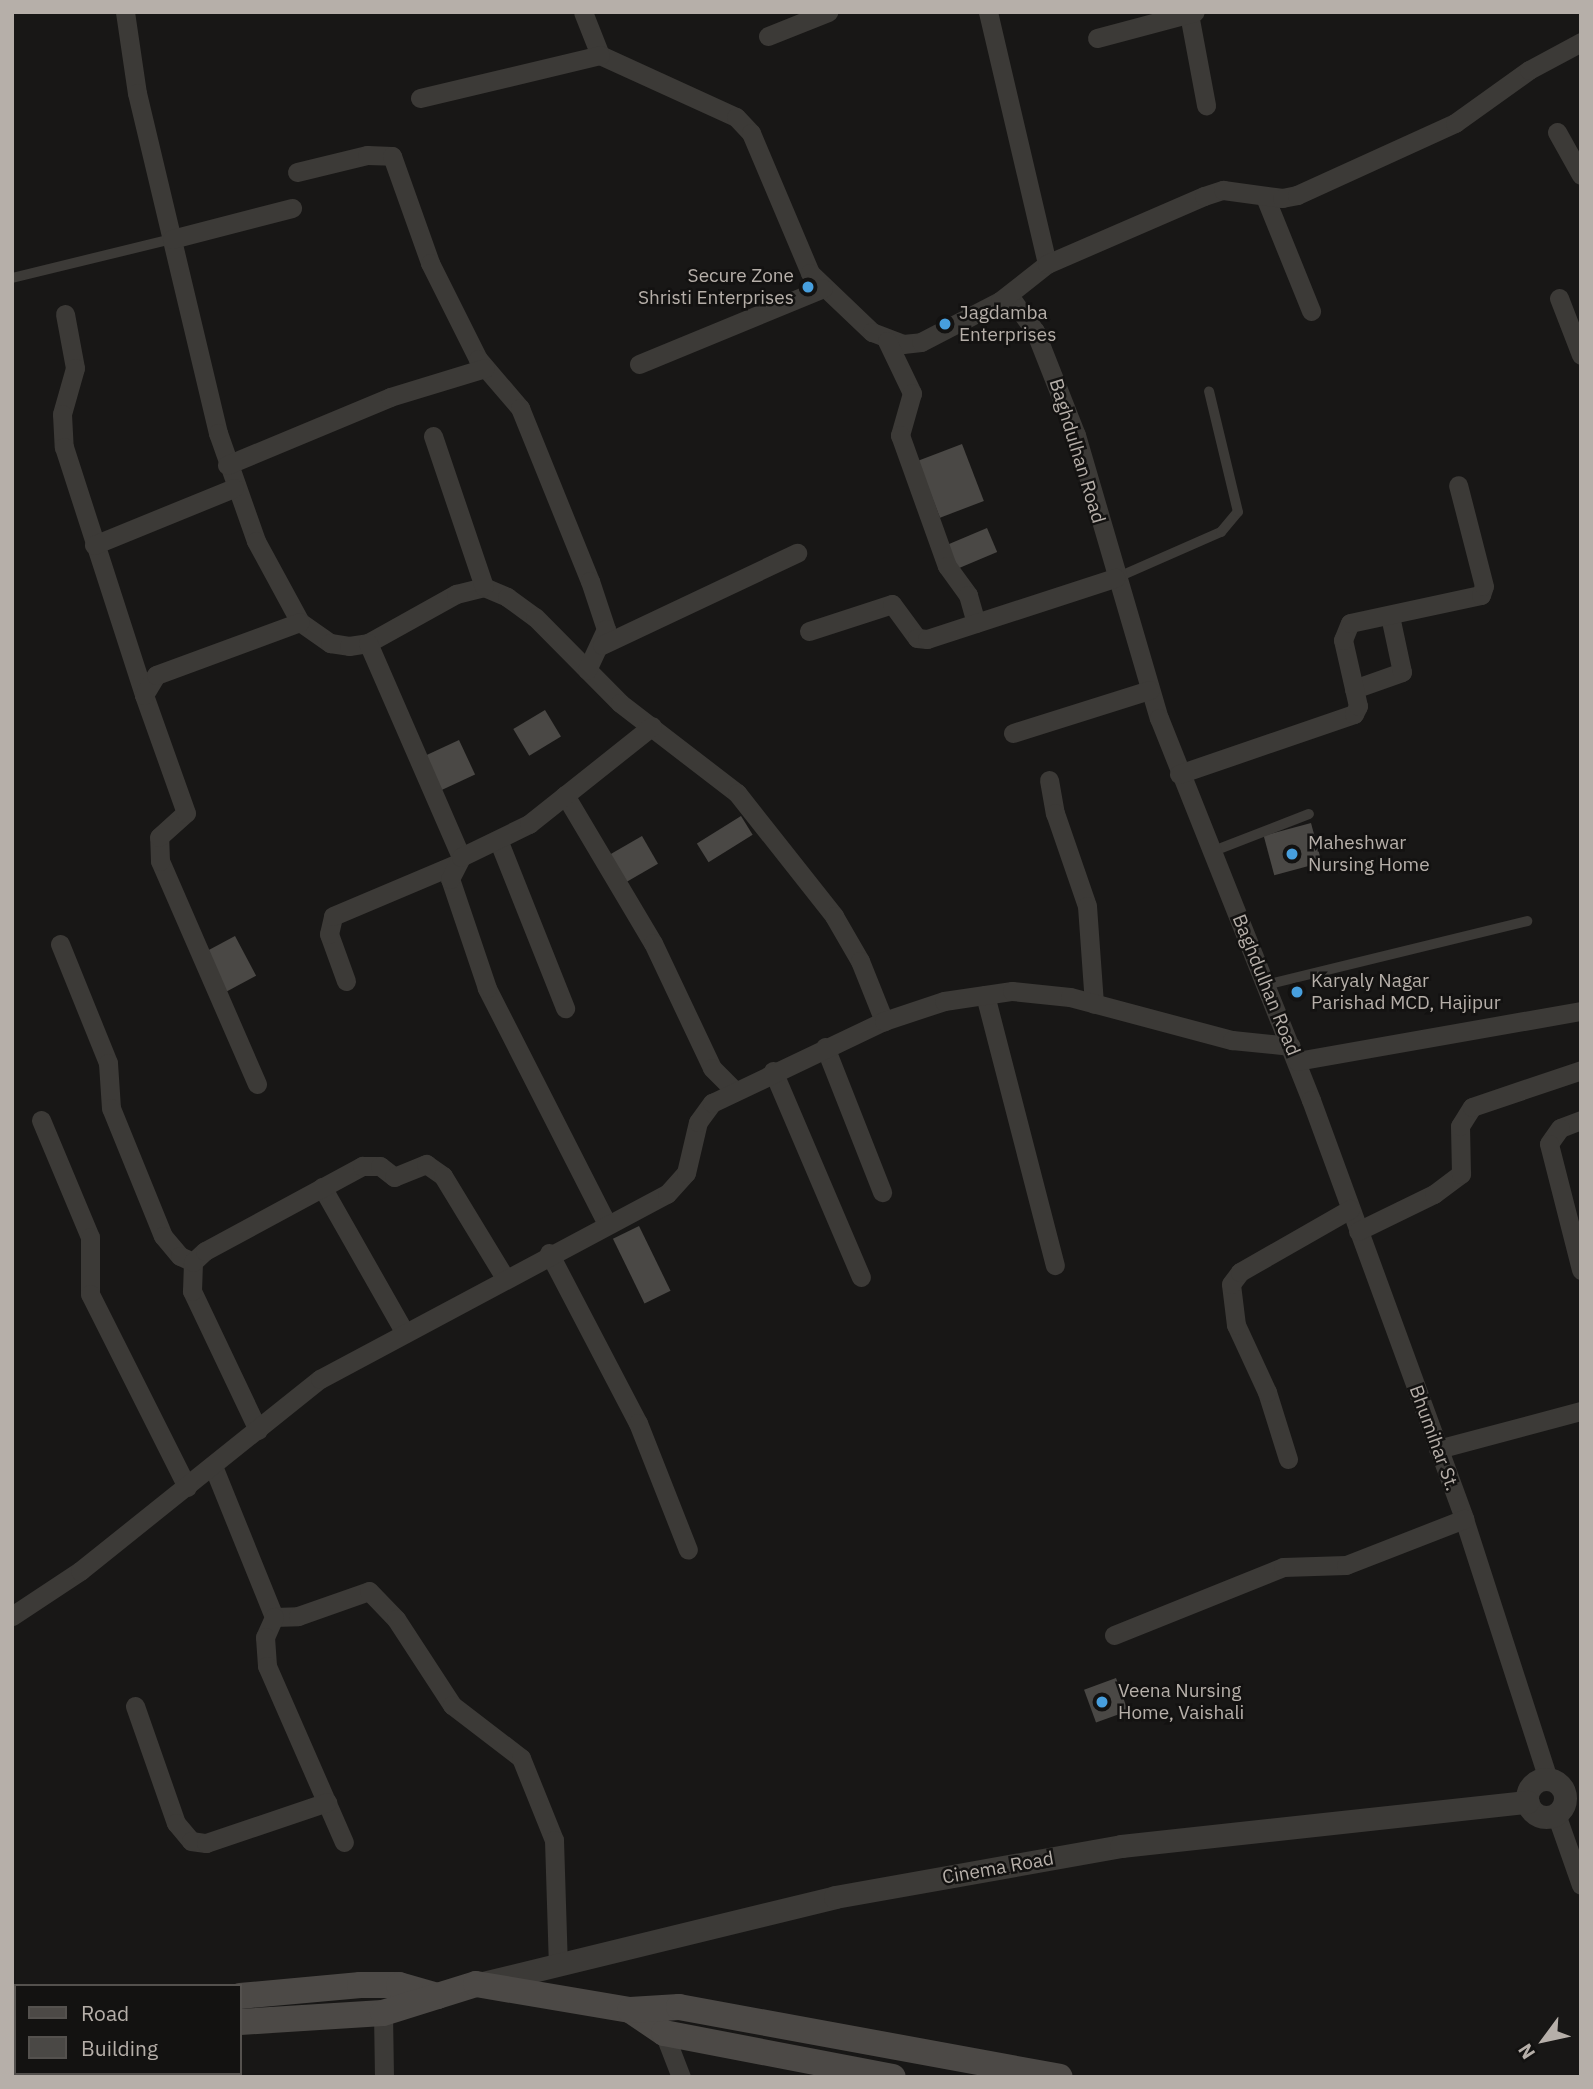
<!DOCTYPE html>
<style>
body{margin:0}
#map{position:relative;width:1593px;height:2089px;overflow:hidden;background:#181716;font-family:"IBM Plex Sans",sans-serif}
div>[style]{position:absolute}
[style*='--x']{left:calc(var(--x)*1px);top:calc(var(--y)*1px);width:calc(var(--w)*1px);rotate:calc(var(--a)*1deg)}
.building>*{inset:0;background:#4a4845;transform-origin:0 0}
.service>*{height:10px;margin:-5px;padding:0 5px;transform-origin:5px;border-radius:5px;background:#3c3a37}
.minor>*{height:19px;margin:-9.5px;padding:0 9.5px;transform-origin:9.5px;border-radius:9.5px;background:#3c3a37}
.tertiary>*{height:23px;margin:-11.5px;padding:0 11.5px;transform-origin:11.5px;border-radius:11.5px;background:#3c3a37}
.tertiary>.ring{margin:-11.5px;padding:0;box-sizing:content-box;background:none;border:23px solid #3c3a37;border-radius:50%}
.secondary>*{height:26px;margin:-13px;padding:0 13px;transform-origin:13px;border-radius:13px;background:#4c4946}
.dots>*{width:19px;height:19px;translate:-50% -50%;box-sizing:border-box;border:4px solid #131211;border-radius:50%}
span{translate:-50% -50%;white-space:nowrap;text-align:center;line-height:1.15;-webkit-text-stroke:5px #131211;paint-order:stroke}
.poi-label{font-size:19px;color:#b6afa9}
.right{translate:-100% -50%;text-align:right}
.left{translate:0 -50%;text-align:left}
.street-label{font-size:19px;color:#b6afa9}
.frame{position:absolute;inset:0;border:14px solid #b6afa9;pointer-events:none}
.legend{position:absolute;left:14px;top:1984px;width:228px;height:91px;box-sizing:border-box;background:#131211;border:2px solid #54514e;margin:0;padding:9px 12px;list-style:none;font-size:21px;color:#b6afa9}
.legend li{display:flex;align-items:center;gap:14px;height:35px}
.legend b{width:35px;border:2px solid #54514e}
.north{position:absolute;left:1509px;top:2005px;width:70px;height:70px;-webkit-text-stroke:5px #131211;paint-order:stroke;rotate:237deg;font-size:19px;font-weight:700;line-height:28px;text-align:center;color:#b6afa9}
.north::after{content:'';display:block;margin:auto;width:24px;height:32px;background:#b6afa9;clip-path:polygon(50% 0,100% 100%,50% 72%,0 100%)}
</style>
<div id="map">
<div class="building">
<div style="left:962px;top:444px;width:61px;height:47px;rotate:69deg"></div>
<div style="left:987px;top:528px;width:26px;height:47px;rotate:67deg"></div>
<div style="left:545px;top:710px;width:31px;height:37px;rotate:59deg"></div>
<div style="left:459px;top:740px;width:38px;height:38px;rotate:65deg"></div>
<div style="left:741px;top:816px;width:22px;height:52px;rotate:58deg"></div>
<div style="left:1311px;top:823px;width:41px;height:49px;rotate:75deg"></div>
<div style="left:642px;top:836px;width:32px;height:41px;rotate:60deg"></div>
<div style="left:235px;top:936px;width:45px;height:36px;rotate:62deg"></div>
<div style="left:639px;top:1226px;width:72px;height:29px;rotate:64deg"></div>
<div style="left:1116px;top:1678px;width:35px;height:34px;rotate:70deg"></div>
</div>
<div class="service">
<div style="--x:12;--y:278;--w:165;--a:-13.7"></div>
<div style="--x:1116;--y:578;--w:115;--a:-23.7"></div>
<div style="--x:1221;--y:532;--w:26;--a:-50"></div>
<div style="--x:1238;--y:512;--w:124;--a:-103.5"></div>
<div style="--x:1211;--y:852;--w:105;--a:-21.2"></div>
<div style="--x:1265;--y:985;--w:270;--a:-13.7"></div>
</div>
<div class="minor">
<div style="--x:125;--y:12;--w:82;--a:81.6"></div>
<div style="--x:137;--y:93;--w:350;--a:76.6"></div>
<div style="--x:218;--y:433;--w:114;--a:70.6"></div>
<div style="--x:256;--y:541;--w:92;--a:61.5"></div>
<div style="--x:300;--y:622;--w:37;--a:35"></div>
<div style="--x:330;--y:643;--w:19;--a:9"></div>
<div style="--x:349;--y:646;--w:19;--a:-9"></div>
<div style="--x:368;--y:643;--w:101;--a:-29.1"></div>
<div style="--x:456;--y:594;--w:29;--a:-14"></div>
<div style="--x:484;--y:587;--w:25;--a:23"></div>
<div style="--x:507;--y:597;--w:34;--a:36"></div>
<div style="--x:535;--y:617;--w:121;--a:45.3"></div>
<div style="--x:620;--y:703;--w:148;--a:37.6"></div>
<div style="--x:737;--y:793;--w:157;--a:51.7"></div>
<div style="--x:834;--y:916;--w:52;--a:60"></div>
<div style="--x:860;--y:961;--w:65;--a:68.2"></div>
<div style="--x:583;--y:12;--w:46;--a:68.4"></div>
<div style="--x:600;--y:55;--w:149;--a:24.5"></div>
<div style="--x:736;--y:117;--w:22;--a:47"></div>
<div style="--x:751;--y:133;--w:152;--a:67.1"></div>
<div style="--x:810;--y:273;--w:86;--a:43.6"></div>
<div style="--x:872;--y:332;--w:33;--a:21"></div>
<div style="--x:903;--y:344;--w:18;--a:-6"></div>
<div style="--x:921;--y:342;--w:89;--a:-27.4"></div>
<div style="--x:1000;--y:301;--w:13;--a:0"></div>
<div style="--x:1013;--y:301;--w:37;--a:54"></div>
<div style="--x:1035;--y:331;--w:112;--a:68.5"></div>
<div style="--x:1076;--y:435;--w:295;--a:73.7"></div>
<div style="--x:1159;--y:718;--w:411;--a:68.3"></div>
<div style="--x:1311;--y:1100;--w:446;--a:69.9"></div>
<div style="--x:1464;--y:1519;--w:273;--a:72.1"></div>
<div style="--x:988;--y:12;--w:259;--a:76.8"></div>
<div style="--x:1189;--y:14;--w:93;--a:79.4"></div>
<div style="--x:768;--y:36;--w:65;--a:-21.8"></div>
<div style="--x:1097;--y:38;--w:101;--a:-14.9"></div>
<div style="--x:420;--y:98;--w:185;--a:-13.4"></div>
<div style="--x:1557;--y:132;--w:49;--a:60.8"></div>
<div style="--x:297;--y:172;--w:72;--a:-13.7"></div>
<div style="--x:367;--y:155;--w:25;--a:2"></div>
<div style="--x:392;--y:156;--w:114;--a:70.4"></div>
<div style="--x:430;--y:263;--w:107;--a:63.4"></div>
<div style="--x:478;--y:359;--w:65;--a:49.4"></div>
<div style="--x:520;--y:408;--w:187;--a:68"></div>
<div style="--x:590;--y:581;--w:51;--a:71.6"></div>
<div style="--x:606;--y:629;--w:45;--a:114.9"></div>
<div style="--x:1265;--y:197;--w:123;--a:68"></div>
<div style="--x:172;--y:239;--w:124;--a:-14.5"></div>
<div style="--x:1559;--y:298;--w:61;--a:68.9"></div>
<div style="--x:1000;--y:301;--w:60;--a:-38.2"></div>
<div style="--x:1047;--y:264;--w:171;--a:-23.4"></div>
<div style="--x:1204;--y:196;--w:20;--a:-18"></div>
<div style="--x:1223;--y:190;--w:60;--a:7.7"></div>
<div style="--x:1282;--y:198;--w:15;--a:-11"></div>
<div style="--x:1297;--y:195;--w:174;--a:-24.5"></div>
<div style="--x:1455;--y:123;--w:91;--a:-35.6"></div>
<div style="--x:1529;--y:70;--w:59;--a:-28.3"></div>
<div style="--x:65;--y:314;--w:55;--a:79.5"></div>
<div style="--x:75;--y:368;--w:48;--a:105.8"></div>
<div style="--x:62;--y:414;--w:33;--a:87"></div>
<div style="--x:64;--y:447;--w:261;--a:72.1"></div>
<div style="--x:887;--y:341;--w:58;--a:64.3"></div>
<div style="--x:912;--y:393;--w:44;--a:105.9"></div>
<div style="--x:900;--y:435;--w:139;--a:70.3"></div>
<div style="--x:947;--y:566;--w:36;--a:54"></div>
<div style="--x:968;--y:595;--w:29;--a:74"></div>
<div style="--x:639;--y:364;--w:199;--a:-22.4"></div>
<div style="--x:433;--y:436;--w:159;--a:71.3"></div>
<div style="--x:227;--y:465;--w:177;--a:-22.6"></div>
<div style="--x:390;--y:397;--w:99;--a:-17"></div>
<div style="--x:94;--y:545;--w:151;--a:-22.2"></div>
<div style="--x:809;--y:631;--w:87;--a:-18"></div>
<div style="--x:892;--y:604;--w:42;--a:53.7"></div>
<div style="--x:917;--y:638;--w:10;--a:6"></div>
<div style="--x:927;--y:639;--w:198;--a:-18"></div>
<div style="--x:368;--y:643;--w:233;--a:66.5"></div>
<div style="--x:602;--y:645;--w:216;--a:-25.3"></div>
<div style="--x:1354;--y:689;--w:51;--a:-19.5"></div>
<div style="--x:1402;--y:672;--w:57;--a:-102.1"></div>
<div style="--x:1013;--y:733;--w:143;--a:-17.5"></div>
<div style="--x:1179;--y:774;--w:185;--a:-18.9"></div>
<div style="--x:1354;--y:714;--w:9;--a:-63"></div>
<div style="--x:1358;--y:706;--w:68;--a:-102.8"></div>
<div style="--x:1343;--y:640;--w:18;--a:-68"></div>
<div style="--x:1350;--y:623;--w:134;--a:-12.1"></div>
<div style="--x:1481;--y:595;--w:9;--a:-72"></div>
<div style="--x:1484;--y:586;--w:104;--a:-104.4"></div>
<div style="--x:1049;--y:780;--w:34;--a:80"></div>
<div style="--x:1055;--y:813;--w:98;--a:71"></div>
<div style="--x:1087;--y:906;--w:98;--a:85.9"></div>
<div style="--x:565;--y:795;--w:172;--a:59.3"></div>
<div style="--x:653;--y:943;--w:138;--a:64.7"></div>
<div style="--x:712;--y:1068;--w:30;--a:45"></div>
<div style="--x:499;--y:842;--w:179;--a:68.3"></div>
<div style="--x:60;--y:944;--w:128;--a:68"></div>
<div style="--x:108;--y:1063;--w:45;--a:86.2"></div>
<div style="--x:111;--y:1108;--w:138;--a:67.9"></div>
<div style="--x:163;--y:1236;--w:26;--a:50"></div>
<div style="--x:180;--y:1256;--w:14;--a:25"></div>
<div style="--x:346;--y:981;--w:50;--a:-109.9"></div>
<div style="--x:329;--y:934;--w:18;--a:-77"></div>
<div style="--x:333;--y:916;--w:131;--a:-22.9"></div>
<div style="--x:985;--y:995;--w:279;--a:75.5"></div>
<div style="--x:825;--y:1047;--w:156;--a:68.5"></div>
<div style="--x:1297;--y:1061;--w:288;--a:-10"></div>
<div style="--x:773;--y:1071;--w:224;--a:66.9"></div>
<div style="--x:257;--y:1084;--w:243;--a:-113.5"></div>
<div style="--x:160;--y:861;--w:24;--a:-92"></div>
<div style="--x:159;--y:837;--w:36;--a:-42"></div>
<div style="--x:186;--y:813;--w:125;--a:-109.6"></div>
<div style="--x:144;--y:695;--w:23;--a:-59"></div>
<div style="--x:156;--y:675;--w:153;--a:-20.2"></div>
<div style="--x:41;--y:1120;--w:127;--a:67.3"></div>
<div style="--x:90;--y:1237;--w:57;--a:90"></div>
<div style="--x:90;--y:1294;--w:216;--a:63.3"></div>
<div style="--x:1581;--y:1120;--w:22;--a:159"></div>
<div style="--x:1560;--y:1128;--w:19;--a:125"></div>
<div style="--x:1549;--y:1144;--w:130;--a:75.7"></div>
<div style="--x:322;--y:1187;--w:168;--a:60.4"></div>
<div style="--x:607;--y:1224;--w:265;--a:-117"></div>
<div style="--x:487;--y:988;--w:115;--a:-108.7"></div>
<div style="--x:450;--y:879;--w:25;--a:-63"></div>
<div style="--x:461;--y:857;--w:76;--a:-25.9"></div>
<div style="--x:529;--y:824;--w:157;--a:-38.5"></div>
<div style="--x:1358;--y:1231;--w:85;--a:-26"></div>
<div style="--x:1434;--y:1194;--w:34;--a:-37"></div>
<div style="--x:1461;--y:1174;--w:48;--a:-91.2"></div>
<div style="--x:1460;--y:1126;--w:22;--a:-58"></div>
<div style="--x:1472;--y:1107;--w:115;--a:-18.7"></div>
<div style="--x:549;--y:1253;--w:192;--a:62.4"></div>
<div style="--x:638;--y:1423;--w:136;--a:68.5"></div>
<div style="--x:258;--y:1430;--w:154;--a:-115.4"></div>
<div style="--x:192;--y:1291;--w:29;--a:-88"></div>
<div style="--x:193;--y:1262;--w:16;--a:-43"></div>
<div style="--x:205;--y:1251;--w:179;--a:-28.4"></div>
<div style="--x:362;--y:1166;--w:18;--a:0"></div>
<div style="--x:380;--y:1166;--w:18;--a:38"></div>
<div style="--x:394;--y:1177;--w:35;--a:-22"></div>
<div style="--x:426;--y:1164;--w:21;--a:35"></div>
<div style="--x:443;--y:1176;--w:119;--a:58.7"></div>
<div style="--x:1438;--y:1449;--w:148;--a:-14.9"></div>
<div style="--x:1288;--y:1459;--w:70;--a:-107.4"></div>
<div style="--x:1267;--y:1392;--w:74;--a:-114.8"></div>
<div style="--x:1236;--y:1325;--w:41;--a:-97"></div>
<div style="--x:1231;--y:1284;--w:15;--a:-53"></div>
<div style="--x:1240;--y:1272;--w:127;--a:-29.8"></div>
<div style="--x:213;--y:1466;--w:163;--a:68"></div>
<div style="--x:274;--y:1617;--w:24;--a:-2"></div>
<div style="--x:298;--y:1616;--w:75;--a:-19.4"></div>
<div style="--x:369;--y:1591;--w:39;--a:46"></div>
<div style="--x:396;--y:1619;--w:103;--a:56.9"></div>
<div style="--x:452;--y:1705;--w:87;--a:37.5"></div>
<div style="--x:521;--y:1758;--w:88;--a:68.1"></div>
<div style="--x:554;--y:1840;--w:124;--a:88.2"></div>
<div style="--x:12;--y:1616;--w:82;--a:-33.5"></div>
<div style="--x:80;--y:1571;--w:307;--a:-38.7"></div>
<div style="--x:320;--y:1379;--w:393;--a:-28.1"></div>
<div style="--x:667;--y:1194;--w:28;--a:-48"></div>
<div style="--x:686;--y:1173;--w:52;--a:-76.8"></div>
<div style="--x:698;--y:1122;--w:24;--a:-54"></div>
<div style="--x:712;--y:1103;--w:191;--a:-25.5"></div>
<div style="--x:884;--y:1021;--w:63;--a:-18.4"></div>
<div style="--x:944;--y:1001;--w:69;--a:-8.4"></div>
<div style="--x:1012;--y:991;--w:58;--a:5.9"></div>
<div style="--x:1070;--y:997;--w:168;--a:14.9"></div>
<div style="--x:1232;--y:1040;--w:59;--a:5.8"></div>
<div style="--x:274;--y:1617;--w:22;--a:114"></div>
<div style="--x:265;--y:1637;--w:29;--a:86"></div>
<div style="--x:267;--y:1666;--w:192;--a:66.4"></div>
<div style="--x:1114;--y:1635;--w:182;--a:-21.9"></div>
<div style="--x:1283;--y:1567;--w:63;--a:-1.8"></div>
<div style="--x:1346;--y:1565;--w:127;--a:-21.3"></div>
<div style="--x:135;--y:1706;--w:124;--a:70.7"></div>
<div style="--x:176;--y:1823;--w:23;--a:50"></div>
<div style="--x:191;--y:1841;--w:15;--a:8"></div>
<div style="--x:206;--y:1843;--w:128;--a:-18.7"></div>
<div style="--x:1556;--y:1814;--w:75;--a:70.6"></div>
<div style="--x:383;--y:2013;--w:64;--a:89.1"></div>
<div style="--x:664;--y:2033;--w:47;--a:68.9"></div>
</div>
<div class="tertiary">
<div class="ring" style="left:1527px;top:1779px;width:15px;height:15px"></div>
<div style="--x:479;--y:1984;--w:366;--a:-13.7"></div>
<div style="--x:835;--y:1897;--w:291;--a:-10.1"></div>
<div style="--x:1121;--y:1846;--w:409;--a:-6.2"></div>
</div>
<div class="secondary">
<div style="--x:240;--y:1996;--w:121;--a:-5.2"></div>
<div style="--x:360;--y:1985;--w:39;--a:0"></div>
<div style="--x:399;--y:1985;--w:40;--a:16"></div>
<div style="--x:630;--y:2010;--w:41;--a:34.1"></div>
<div style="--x:664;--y:2033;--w:233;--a:10.9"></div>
<div style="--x:12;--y:2013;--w:4;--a:0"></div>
<div style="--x:240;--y:2022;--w:143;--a:-3.6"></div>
<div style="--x:383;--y:2013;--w:97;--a:-17.3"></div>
<div style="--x:476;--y:1984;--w:156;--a:9.6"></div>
<div style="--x:630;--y:2010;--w:49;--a:-3.5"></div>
<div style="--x:679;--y:2007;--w:387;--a:10.4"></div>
<div style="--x:12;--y:2036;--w:4;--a:0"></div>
</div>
<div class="dots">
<div style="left:808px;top:287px;background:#479fde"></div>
<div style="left:945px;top:324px;background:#479fde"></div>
<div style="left:1292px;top:854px;background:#479fde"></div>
<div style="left:1297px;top:992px;background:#479fde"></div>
<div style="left:1102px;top:1702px;background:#479fde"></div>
</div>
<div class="poi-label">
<span class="right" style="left:794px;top:287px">Secure Zone<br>Shristi Enterprises</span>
<span class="left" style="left:959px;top:324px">Jagdamba<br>Enterprises</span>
<span class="left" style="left:1308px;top:854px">Maheshwar<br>Nursing Home</span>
<span class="left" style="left:1311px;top:992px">Karyaly Nagar<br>Parishad MCD, Hajipur</span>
<span class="left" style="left:1118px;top:1702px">Veena Nursing<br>Home, Vaishali</span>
</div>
<div class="street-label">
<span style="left:1077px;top:451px;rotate:73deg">Baghdulhan Road</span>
<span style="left:1266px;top:985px;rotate:68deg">Baghdulhan Road</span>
<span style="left:1434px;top:1438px;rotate:70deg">Bhumihar St.</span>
<span style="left:998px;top:1868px;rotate:-10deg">Cinema Road</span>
</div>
<div class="frame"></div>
<ul class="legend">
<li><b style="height:9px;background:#4c4946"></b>Road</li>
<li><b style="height:19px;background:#4a4845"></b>Building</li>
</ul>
<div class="north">N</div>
</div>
